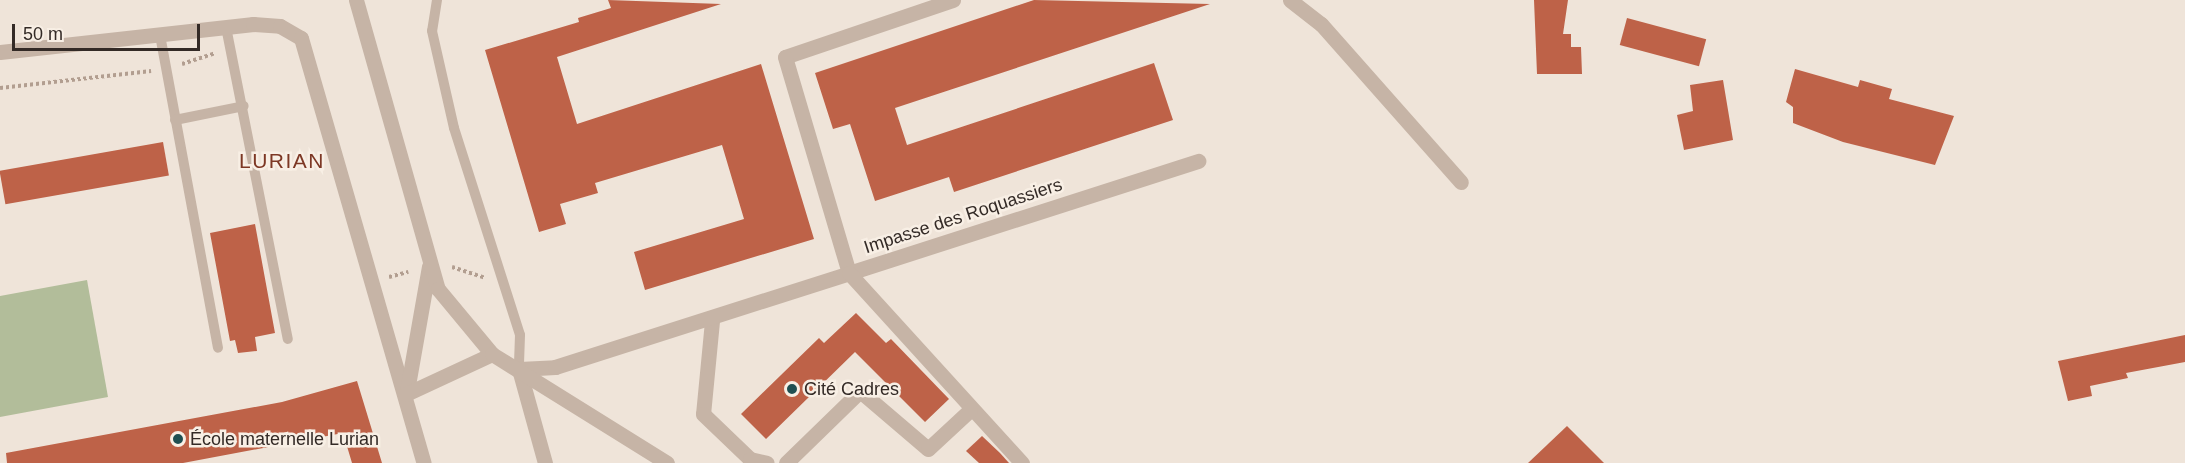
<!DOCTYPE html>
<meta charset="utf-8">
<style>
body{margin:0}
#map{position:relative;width:2185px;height:463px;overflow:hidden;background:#efe4d9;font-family:Helvetica,sans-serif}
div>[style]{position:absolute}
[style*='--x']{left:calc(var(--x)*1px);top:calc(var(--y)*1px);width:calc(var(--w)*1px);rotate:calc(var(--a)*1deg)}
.green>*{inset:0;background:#b2bd9a}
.building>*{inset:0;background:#be6248;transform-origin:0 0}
.path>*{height:4px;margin-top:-2px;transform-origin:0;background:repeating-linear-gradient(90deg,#b29e90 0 3px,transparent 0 6px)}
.service>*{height:10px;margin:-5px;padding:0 5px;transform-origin:5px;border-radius:5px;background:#c6b4a6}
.minor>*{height:15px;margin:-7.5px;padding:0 7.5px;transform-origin:7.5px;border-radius:7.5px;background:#c6b4a6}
.tertiary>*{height:15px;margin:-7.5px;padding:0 7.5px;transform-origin:7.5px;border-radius:7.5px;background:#c6b4a6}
.dots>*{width:16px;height:16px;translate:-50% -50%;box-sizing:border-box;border:3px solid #f8efe5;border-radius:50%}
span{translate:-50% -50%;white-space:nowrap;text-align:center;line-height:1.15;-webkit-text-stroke:5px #f8efe5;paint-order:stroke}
.street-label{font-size:18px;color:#332a26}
.poi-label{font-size:18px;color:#332a26}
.left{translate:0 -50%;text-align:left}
.quarter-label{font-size:21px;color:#7d3825;letter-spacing:1.5px}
.scale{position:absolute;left:12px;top:24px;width:188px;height:27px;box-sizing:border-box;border:3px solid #332a26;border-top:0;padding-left:8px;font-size:18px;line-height:21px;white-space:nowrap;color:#332a26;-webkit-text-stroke:4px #f8efe5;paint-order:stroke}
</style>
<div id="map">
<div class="green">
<div style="clip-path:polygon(87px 280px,108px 397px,0 417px,0 296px)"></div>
</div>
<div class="building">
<div style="clip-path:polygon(608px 0,721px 4px,557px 57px,577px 124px,761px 64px,814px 239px,645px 290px,634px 252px,744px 219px,722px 145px,595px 183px,598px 193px,560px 204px,566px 224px,539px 232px,485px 50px,579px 22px,578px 18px,611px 8px)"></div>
<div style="clip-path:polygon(1034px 0,1210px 4px,895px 108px,907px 145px,1154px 63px,1173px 120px,954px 192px,949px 177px,875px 201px,850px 124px,833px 129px,815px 73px)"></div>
<div style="clip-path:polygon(1534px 0,1568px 0,1563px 34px,1571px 34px,1571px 47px,1581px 47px,1582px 74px,1537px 74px)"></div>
<div style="left:1627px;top:18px;width:82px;height:28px;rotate:15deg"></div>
<div style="clip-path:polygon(1795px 69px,1858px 87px,1860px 80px,1892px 89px,1889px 99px,1954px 116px,1935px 165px,1843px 142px,1793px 123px,1793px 107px,1786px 102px)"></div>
<div style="clip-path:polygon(1723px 80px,1733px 140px,1684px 150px,1677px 115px,1693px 111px,1690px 85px)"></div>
<div style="left:163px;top:142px;width:34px;height:166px;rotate:80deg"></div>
<div style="clip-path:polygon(255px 224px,275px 333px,255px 337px,257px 351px,238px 353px,235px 340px,230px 341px,210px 233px)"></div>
<div style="clip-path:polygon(856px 313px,886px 343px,891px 339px,949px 399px,925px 422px,855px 352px,766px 439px,741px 414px,819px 338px,824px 343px)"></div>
<div style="clip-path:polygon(2185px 335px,2185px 362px,2126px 373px,2128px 378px,2090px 386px,2092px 396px,2068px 401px,2058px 361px)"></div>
<div style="clip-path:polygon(357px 381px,382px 463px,352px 463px,343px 433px,183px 463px,7px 463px,6px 453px,282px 402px)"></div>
<div style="clip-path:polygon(1567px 426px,1604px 463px,1528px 463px)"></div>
<div style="clip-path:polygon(982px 436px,1000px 453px,1009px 463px,979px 463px,966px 451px)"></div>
</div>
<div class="path">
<div style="--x:182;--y:64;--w:35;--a:-18"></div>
<div style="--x:0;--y:88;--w:152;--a:-6.4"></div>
<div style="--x:452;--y:267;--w:35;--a:18"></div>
<div style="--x:389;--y:277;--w:20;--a:-15"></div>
</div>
<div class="service">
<div style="--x:437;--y:0;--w:31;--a:99"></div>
<div style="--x:432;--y:31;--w:99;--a:77.2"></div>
<div style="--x:454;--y:128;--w:217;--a:72.3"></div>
<div style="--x:520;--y:335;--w:34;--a:92"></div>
<div style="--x:226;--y:27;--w:318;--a:78.8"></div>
<div style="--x:160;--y:35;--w:318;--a:79.5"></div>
<div style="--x:175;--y:120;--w:70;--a:-11.5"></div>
</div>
<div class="minor">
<div style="--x:953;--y:0;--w:177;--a:161.3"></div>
<div style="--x:785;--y:57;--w:225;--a:73.5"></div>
<div style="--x:849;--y:273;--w:367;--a:-17.8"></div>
<div style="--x:1290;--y:0;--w:39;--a:38"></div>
<div style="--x:1321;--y:24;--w:211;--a:48.5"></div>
<div style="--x:0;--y:52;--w:255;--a:-6.3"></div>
<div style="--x:253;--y:24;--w:27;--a:4"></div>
<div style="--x:280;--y:26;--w:24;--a:30"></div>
<div style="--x:301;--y:38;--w:442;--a:73.9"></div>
<div style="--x:712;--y:321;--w:93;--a:95.5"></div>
<div style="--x:703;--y:414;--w:65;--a:43.8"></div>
<div style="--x:750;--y:459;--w:17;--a:13"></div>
<div style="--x:407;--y:391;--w:127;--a:-80"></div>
<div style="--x:406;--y:394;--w:95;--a:-24.9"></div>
<div style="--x:545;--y:463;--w:98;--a:-105.5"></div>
<div style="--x:519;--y:369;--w:36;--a:-3"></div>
<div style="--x:555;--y:367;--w:309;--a:-17.7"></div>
<div style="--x:849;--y:273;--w:257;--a:47.7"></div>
<div style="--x:786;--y:463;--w:103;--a:-44.2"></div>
<div style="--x:860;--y:391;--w:89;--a:40.5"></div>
<div style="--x:928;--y:449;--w:57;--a:-42.9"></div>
</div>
<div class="tertiary">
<div style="--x:356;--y:0;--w:300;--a:74.2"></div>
<div style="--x:438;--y:289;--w:85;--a:50.3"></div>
<div style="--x:492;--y:354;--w:206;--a:31.9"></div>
</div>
<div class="dots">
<div style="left:792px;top:389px;background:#1f4f52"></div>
<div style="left:178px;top:439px;background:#1f4f52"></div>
</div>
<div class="street-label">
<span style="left:963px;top:216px;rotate:-18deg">Impasse des Roquassiers</span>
</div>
<div class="poi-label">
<span class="left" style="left:804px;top:389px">Cité Cadres</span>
<span class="left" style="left:190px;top:439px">École maternelle Lurian</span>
</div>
<div class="quarter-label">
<span style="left:282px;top:161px">LURIAN</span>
</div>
<div class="scale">50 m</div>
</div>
